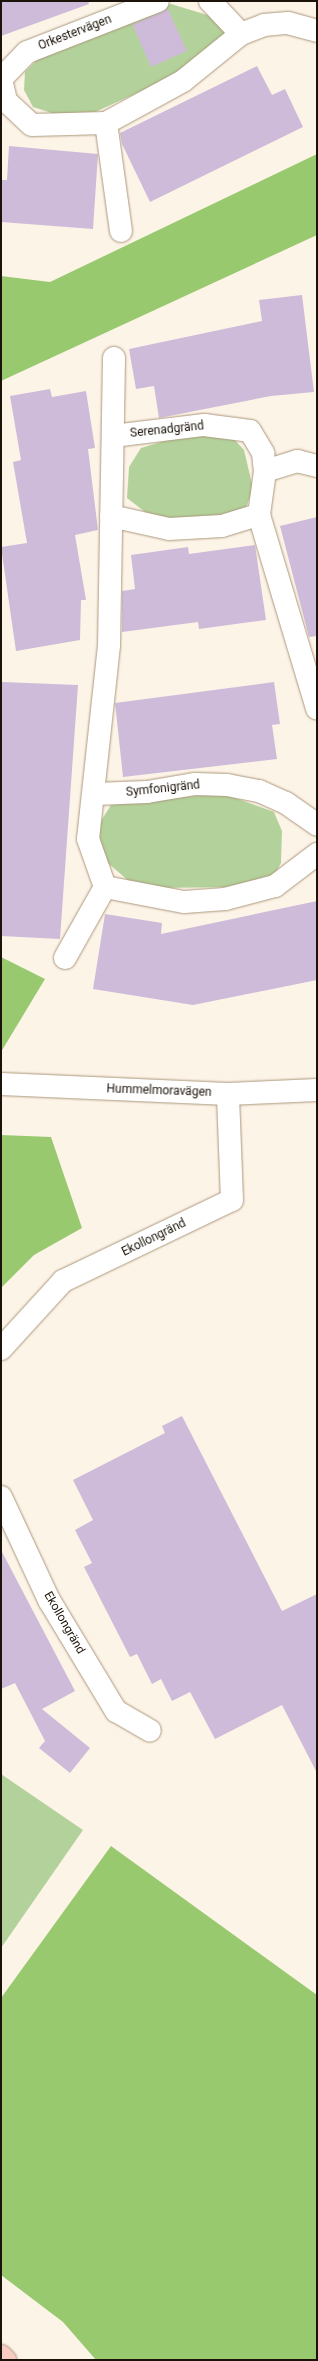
<!DOCTYPE html>
<meta charset="utf-8">
<style>
body{margin:0}
#map{position:relative;width:318px;height:2361px;overflow:hidden;background:#fdf4e8;font-family:Roboto,sans-serif}
div>[style]{position:absolute}
[style*='--x']{left:calc(var(--x)*1px);top:calc(var(--y)*1px);width:calc(var(--w)*1px);rotate:calc(var(--a)*1deg)}
.green>*{inset:0;background:#b3d29b}
.forest>*{inset:0;background:#98c96f}
.building>*{inset:0;background:#cebbd9;transform-origin:0 0}
.roads{filter:drop-shadow(0 0 1px #ac987c) drop-shadow(0 0 1px #ac987c)}
.minor>*{height:22px;margin:-11px;padding:0 11px;transform-origin:11px;border-radius:11px;background:#fff}
.major>*{height:22px;margin:-11px;padding:0 11px;transform-origin:11px;border-radius:11px;background:#f8cbc3}
span{translate:-50% -50%;white-space:nowrap;text-align:center;line-height:1.15;-webkit-text-stroke:3px #fff;paint-order:stroke}
.street-label{font-size:12px;color:#1b1309}
.frame{position:absolute;inset:0;border:2px solid #1b1309;pointer-events:none}
</style>
<div id="map">
<div class="green">
<div style="clip-path:polygon(171px 4px,214px 17px,230px 37px,174px 76px,95px 112px,55px 114px,33px 107px,24px 90px,25px 72px,45px 52px)"></div>
<div style="clip-path:polygon(181px 436px,231px 436px,244px 450px,253px 488px,246px 508px,223px 517px,165px 519px,145px 512px,127px 498px,129px 467px,141px 448px)"></div>
<div style="clip-path:polygon(221px 793px,274px 812px,282px 831px,281px 863px,273px 878px,238px 887px,152px 888px,130px 882px,102px 858px,99px 824px,111px 805px)"></div>
<div style="clip-path:polygon(1px 1774px,83px 1830px,1px 1948px)"></div>
</div>
<div class="forest">
<div style="clip-path:polygon(317px 154px,317px 235px,1px 381px,1px 276px,50px 282px)"></div>
<div style="clip-path:polygon(1px 957px,45px 979px,1px 1052px)"></div>
<div style="clip-path:polygon(1px 1135px,51px 1137px,82px 1228px,34px 1255px,1px 1288px)"></div>
<div style="clip-path:polygon(111px 1846px,317px 1995px,317px 2360px,96px 2360px,63px 2322px,1px 2275px,1px 1998px)"></div>
</div>
<div class="building">
<div style="clip-path:polygon(1px 1px,88px 1px,89px 4px,1px 36px)"></div>
<div style="left:168px;top:9px;width:46px;height:39px;rotate:66deg"></div>
<div style="clip-path:polygon(257px 66px,272px 95px,285px 89px,303px 127px,150px 202px,122px 144px,120px 133px)"></div>
<div style="clip-path:polygon(9px 146px,98px 154px,93px 229px,1px 222px,1px 180px,7px 180px)"></div>
<div style="clip-path:polygon(302px 295px,314px 392px,271px 396px,159px 418px,154px 386px,136px 389px,129px 349px,262px 321px,259px 300px)"></div>
<div style="clip-path:polygon(50px 389px,52px 397px,86px 391px,95px 448px,88px 449px,98px 530px,75px 535px,86px 600px,81px 600px,80px 640px,16px 651px,1px 547px,27px 543px,13px 462px,21px 460px,10px 396px)"></div>
<div style="clip-path:polygon(317px 517px,317px 636px,309px 637px,280px 526px)"></div>
<div style="clip-path:polygon(255px 545px,266px 620px,199px 629px,198px 622px,122px 632px,122px 591px,135px 589px,131px 555px,188px 547px,189px 554px)"></div>
<div style="clip-path:polygon(2px 682px,78px 685px,60px 939px,1px 936px)"></div>
<div style="clip-path:polygon(274px 682px,280px 724px,272px 725px,277px 759px,123px 777px,115px 703px)"></div>
<div style="clip-path:polygon(317px 901px,317px 980px,193px 1005px,93px 989px,105px 914px,162px 923px,161px 934px)"></div>
<div style="clip-path:polygon(182px 1416px,282px 1611px,317px 1594px,317px 1773px,282px 1705px,215px 1739px,190px 1692px,172px 1701px,161px 1679px,152px 1684px,137px 1654px,130px 1657px,84px 1567px,92px 1563px,75px 1530px,93px 1520px,73px 1480px,165px 1433px,162px 1426px)"></div>
<div style="clip-path:polygon(1px 1550px,75px 1691px,42px 1709px,90px 1748px,70px 1773px,39px 1748px,45px 1741px,15px 1683px,1px 1689px)"></div>
</div>
<div class="roads">
<div class="minor">
<div style="--x:158;--y:1;--w:141;--a:158.7"></div>
<div style="--x:27;--y:52;--w:37;--a:134"></div>
<div style="--x:1;--y:79;--w:23;--a:77"></div>
<div style="--x:6;--y:101;--w:35;--a:43"></div>
<div style="--x:32;--y:125;--w:74;--a:-1.5"></div>
<div style="--x:106;--y:123;--w:88;--a:-28.6"></div>
<div style="--x:183;--y:81;--w:75;--a:-39"></div>
<div style="--x:241;--y:34;--w:25;--a:-21"></div>
<div style="--x:264;--y:25;--w:24;--a:-5"></div>
<div style="--x:288;--y:23;--w:30;--a:15"></div>
<div style="--x:210;--y:1;--w:45;--a:46.8"></div>
<div style="--x:106;--y:123;--w:109;--a:82.1"></div>
<div style="--x:113;--y:436;--w:92;--a:-6.9"></div>
<div style="--x:204;--y:425;--w:46;--a:7.4"></div>
<div style="--x:250;--y:431;--w:26;--a:59"></div>
<div style="--x:263;--y:453;--w:18;--a:84"></div>
<div style="--x:265;--y:471;--w:44;--a:97.8"></div>
<div style="--x:259;--y:515;--w:202;--a:73.3"></div>
<div style="--x:265;--y:471;--w:34;--a:-17"></div>
<div style="--x:297;--y:461;--w:21;--a:14"></div>
<div style="--x:111;--y:516;--w:59;--a:12.6"></div>
<div style="--x:169;--y:529;--w:53;--a:-3.2"></div>
<div style="--x:222;--y:526;--w:39;--a:-17"></div>
<div style="--x:95;--y:794;--w:52;--a:-2.2"></div>
<div style="--x:147;--y:792;--w:49;--a:-9.5"></div>
<div style="--x:195;--y:784;--w:32;--a:2"></div>
<div style="--x:227;--y:785;--w:33;--a:11"></div>
<div style="--x:259;--y:791;--w:30;--a:24"></div>
<div style="--x:286;--y:803;--w:38;--a:35"></div>
<div style="--x:105;--y:887;--w:80;--a:10.8"></div>
<div style="--x:184;--y:902;--w:41;--a:-4.2"></div>
<div style="--x:225;--y:899;--w:52;--a:-14.6"></div>
<div style="--x:275;--y:886;--w:53;--a:-37.3"></div>
<div style="--x:65;--y:958;--w:81;--a:-60.6"></div>
<div style="--x:105;--y:887;--w:51;--a:-109.5"></div>
<div style="--x:88;--y:839;--w:195;--a:-83.8"></div>
<div style="--x:109;--y:645;--w:287;--a:-89"></div>
<div style="--x:1;--y:1084;--w:227;--a:2.5"></div>
<div style="--x:228;--y:1094;--w:89;--a:-2.6"></div>
<div style="--x:1;--y:1349;--w:92;--a:-47.6"></div>
<div style="--x:63;--y:1281;--w:187;--a:-25.6"></div>
<div style="--x:232;--y:1200;--w:106;--a:-92.2"></div>
<div style="--x:1;--y:1497;--w:114;--a:65"></div>
<div style="--x:49;--y:1600;--w:130;--a:58.9"></div>
<div style="--x:116;--y:1711;--w:39;--a:30"></div>
</div>
<div class="major">
<div style="--x:1;--y:2356;--w:6;--a:45"></div>
</div>
</div>
<div class="street-label">
<span style="left:75px;top:33px;rotate:-21deg">Orkestervägen</span>
<span style="left:167px;top:430px;rotate:-6deg">Serenadgränd</span>
<span style="left:163px;top:789px;rotate:-6deg">Symfonigränd</span>
<span style="left:159px;top:1091px;rotate:2deg">Hummelmoravägen</span>
<span style="left:154px;top:1238px;rotate:-26deg">Ekollongränd</span>
<span style="left:64px;top:1623px;rotate:60deg">Ekollongränd</span>
</div>
<div class="frame"></div>
</div>
